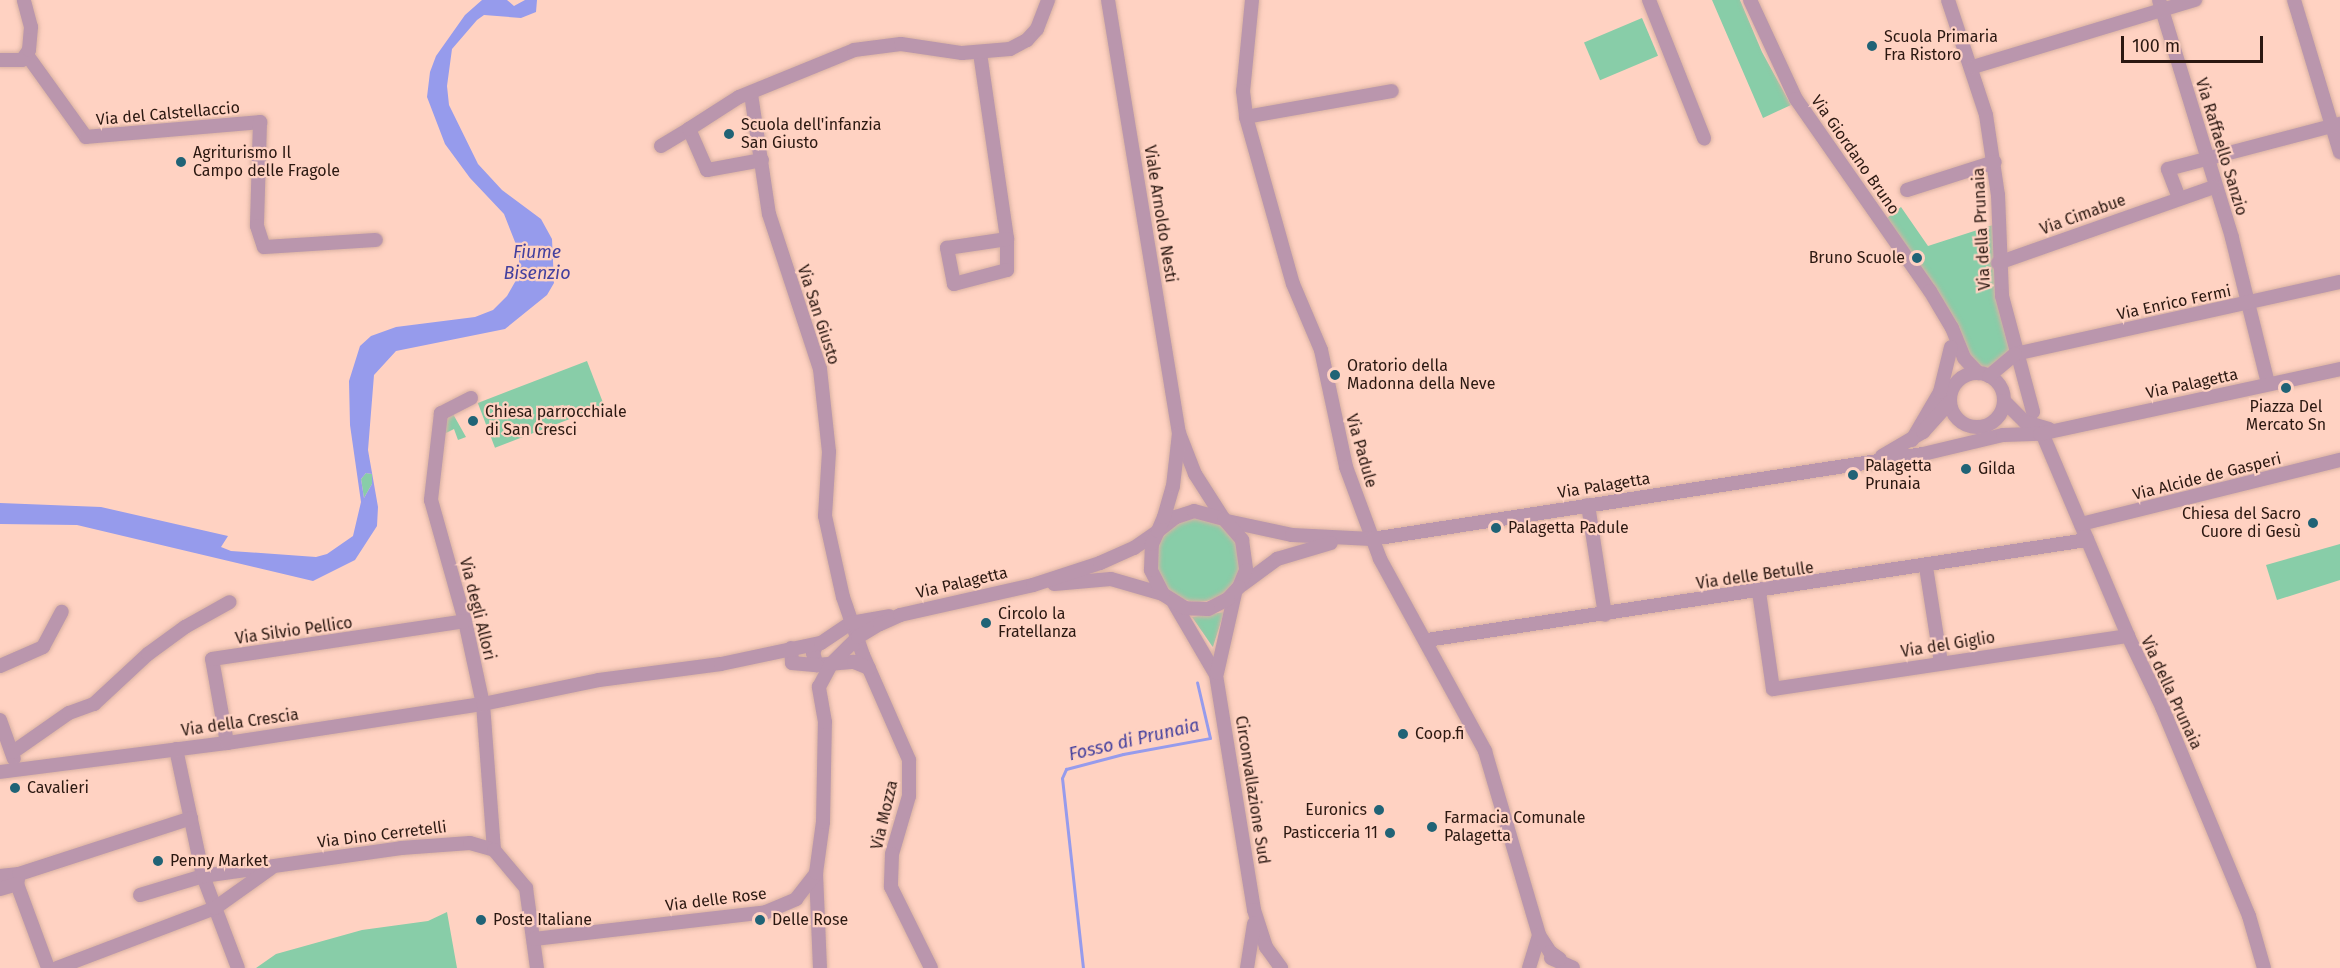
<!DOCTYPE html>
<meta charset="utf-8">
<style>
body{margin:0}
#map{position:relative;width:2340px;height:968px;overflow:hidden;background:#ffd2c2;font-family:"Fira Sans",sans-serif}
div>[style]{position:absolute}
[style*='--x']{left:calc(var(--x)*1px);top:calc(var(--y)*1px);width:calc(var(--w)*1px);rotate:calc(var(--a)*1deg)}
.green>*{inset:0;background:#88cda8;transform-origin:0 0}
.round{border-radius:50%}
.water>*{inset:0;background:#969bec}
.stream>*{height:3px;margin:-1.5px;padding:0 1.5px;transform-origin:1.5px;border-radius:1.5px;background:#969bec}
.roads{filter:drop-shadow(0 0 2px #d9b1a2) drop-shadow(0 0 2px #d9b1a2)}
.minor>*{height:14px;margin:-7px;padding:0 7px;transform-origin:7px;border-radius:7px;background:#ba96ad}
.minor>.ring{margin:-7px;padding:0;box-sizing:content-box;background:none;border:14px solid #ba96ad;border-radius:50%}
.dots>*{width:16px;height:16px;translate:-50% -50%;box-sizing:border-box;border:3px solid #ffd2c2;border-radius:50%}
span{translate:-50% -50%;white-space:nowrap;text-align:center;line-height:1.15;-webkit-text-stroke:4.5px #ffd2c2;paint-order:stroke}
.poi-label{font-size:16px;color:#2b1811}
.left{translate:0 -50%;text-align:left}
.right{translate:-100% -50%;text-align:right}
.street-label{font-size:16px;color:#2b1811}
.water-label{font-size:18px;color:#44409e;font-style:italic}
.scale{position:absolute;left:2121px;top:36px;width:142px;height:27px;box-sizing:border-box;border:3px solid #2b1811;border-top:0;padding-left:8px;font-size:18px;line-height:21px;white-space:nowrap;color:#2b1811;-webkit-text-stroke:4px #ffd2c2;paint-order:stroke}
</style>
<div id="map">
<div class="green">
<div style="clip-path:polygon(1712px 0,1740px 0,1762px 52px,1791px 105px,1763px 118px)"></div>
<div style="left:1642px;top:18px;width:41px;height:63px;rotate:67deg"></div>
<div style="clip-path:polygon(1901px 207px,1928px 246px,1999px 223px,2015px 354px,2002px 368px,1978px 373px,1882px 222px)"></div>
<div style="left:587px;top:361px;width:48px;height:117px;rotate:69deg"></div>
<div style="clip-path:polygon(453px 414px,466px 437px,458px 440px,454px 429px,444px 434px,442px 419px)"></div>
<div style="clip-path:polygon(366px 473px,372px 474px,372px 484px,364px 498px,361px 479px)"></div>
<div class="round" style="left:1156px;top:518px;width:84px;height:84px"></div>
<div style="clip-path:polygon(2340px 544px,2340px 580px,2277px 600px,2266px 565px)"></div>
<div style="clip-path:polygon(1224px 612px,1213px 647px,1212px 646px,1192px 617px)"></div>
<div style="clip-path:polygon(447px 912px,457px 968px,256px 968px,276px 954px,294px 949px,362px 930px,428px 921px)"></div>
</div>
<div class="water">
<div style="clip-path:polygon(evenodd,482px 0,507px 0,514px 6px,525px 0,537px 0,536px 12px,521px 18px,484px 15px,477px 20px,452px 49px,447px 86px,449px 105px,478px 164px,502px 190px,541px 219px,552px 239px,554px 283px,547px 295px,505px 329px,396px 351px,374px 375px,368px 450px,378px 507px,377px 526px,355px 560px,313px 581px,77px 525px,0 524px,0 503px,101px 507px,228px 536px,221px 547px,231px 551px,316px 557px,327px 554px,353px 536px,361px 502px,350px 425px,349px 381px,360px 346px,371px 336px,396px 327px,475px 317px,493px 310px,507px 296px,519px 275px,519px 252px,504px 214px,470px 178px,445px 144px,427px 97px,430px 72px,436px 56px,465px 15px,482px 0,366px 473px,372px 474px,372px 484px,364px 498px,361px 479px,366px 473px)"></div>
</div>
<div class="stream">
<div style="--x:1083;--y:968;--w:191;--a:-96.3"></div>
<div style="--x:1062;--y:778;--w:10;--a:-66"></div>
<div style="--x:1066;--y:769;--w:59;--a:-14.7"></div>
<div style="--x:1123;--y:754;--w:88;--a:-10.4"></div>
<div style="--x:1210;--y:738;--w:57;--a:-103.1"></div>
</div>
<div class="roads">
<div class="minor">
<div style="--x:1108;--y:0;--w:439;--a:80.7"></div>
<div style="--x:1179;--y:433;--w:44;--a:68.7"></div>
<div style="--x:1195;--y:474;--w:52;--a:57.5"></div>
<div style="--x:1252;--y:0;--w:91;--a:95.6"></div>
<div style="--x:1243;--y:91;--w:26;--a:83"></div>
<div style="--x:1246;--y:117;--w:173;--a:74.3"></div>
<div style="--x:1293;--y:284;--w:72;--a:67"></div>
<div style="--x:1321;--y:350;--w:120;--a:77.9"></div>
<div style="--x:1346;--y:467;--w:98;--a:69.7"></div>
<div style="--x:1380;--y:559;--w:219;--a:61.3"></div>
<div style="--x:1485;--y:751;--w:192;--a:73.6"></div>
<div style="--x:1649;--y:0;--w:149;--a:68.3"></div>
<div style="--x:1750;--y:0;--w:109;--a:65.1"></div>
<div style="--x:1796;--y:99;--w:234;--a:55.1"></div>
<div style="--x:1930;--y:291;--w:43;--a:59.3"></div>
<div style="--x:1952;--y:328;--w:32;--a:68"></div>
<div style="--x:1964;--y:358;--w:21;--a:47"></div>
<div style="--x:1948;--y:0;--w:121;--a:71.7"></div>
<div style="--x:1986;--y:115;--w:81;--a:81.5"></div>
<div style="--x:1998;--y:195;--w:101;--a:87.7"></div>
<div style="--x:2002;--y:296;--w:120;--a:75"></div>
<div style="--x:2159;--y:0;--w:249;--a:72.9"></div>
<div style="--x:2232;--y:238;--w:150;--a:76.1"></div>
<div style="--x:2294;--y:0;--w:159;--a:73.2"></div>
<div style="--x:980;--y:53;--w:188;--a:81.7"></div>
<div style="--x:1007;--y:239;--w:31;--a:90"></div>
<div style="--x:1007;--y:270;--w:55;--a:165.2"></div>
<div style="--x:954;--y:284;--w:37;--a:-101"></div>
<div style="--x:947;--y:248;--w:61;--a:-8.5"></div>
<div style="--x:27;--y:55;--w:101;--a:54.3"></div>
<div style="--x:86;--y:137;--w:175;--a:-4.9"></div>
<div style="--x:260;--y:122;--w:104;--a:91.7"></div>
<div style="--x:257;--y:226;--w:22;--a:72"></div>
<div style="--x:264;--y:247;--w:112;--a:-3.6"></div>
<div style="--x:0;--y:60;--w:22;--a:0"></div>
<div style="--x:22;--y:60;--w:12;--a:-55"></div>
<div style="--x:29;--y:50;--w:23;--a:-85"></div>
<div style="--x:31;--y:27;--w:28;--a:-105"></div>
<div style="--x:1973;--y:67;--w:232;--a:-16.8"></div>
<div style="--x:751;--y:94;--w:121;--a:81.5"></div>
<div style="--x:769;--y:214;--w:163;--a:71.8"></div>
<div style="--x:820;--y:369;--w:83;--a:83.8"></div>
<div style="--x:829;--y:452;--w:64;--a:93.6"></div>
<div style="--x:825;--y:516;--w:83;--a:77.5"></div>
<div style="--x:843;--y:597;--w:61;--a:71"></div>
<div style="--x:863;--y:655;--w:115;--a:66.3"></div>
<div style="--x:909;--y:760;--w:36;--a:90"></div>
<div style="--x:909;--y:796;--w:60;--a:106.3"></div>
<div style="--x:892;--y:854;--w:33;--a:92"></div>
<div style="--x:891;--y:887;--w:90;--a:63.7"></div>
<div style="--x:1246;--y:117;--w:148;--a:-10.1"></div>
<div style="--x:661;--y:146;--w:33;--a:-31"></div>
<div style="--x:762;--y:160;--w:56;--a:169.7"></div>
<div style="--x:707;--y:170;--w:45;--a:-113.7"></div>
<div style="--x:689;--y:129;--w:59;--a:-32.6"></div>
<div style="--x:739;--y:97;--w:124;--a:-22.2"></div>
<div style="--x:854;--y:50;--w:47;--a:-7.3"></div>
<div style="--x:901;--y:44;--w:62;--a:8.4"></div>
<div style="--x:962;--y:53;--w:48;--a:-4.8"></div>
<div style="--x:1010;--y:49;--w:19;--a:-28"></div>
<div style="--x:1027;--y:40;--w:15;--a:-48"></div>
<div style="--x:1037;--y:29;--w:31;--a:-69"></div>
<div style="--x:1907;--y:190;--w:92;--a:-17.7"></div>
<div style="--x:2179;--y:198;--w:31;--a:-111"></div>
<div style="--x:2168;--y:169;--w:178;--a:-14.7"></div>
<div style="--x:1998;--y:263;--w:229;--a:-19.4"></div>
<div style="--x:2015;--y:354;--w:333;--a:-12.5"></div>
<div class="ring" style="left:1950px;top:373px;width:40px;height:40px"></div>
<div style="--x:1989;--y:376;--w:34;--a:-40"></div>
<div style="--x:471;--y:398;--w:34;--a:153"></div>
<div style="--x:441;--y:413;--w:88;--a:96.6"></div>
<div style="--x:431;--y:500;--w:126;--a:74.3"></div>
<div style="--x:465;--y:621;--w:85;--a:77.8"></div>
<div style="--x:483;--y:704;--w:146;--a:85.7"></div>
<div style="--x:2004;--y:401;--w:30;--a:45"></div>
<div style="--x:2025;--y:422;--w:25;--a:16"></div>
<div style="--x:2042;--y:433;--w:220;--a:67"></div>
<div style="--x:2128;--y:636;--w:79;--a:64.4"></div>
<div style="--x:2162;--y:707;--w:226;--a:67.4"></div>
<div style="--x:2249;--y:916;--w:54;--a:73.9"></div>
<div style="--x:1912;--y:440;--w:56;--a:-59.7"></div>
<div style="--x:1940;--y:392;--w:46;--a:-76.3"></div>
<div style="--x:1882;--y:456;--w:48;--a:-30.3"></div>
<div style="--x:1923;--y:432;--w:40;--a:-48"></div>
<div style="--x:1588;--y:505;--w:111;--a:81.2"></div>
<div style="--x:1227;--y:521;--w:66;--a:12.2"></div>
<div style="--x:1292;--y:535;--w:80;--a:2.9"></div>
<div style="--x:1372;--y:539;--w:558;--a:-8.77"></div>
<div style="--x:1923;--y:454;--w:82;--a:-13.4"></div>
<div style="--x:2003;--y:435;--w:37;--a:-2"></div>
<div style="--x:2040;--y:434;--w:307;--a:-12.2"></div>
<div style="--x:2081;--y:524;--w:267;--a:-13.9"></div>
<div style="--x:1926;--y:567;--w:97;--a:81.1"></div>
<div style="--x:1054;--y:584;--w:57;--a:-5"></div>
<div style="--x:1111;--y:579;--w:54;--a:16.1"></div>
<div style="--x:1242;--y:585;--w:44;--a:-36.6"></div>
<div style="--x:1277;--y:559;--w:56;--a:-16.5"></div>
<div style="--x:1759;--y:592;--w:98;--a:81.8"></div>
<div style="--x:1773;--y:689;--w:359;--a:-8.5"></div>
<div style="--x:1174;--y:603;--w:83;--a:59.7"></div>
<div style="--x:1216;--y:675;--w:238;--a:80.8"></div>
<div style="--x:1254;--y:910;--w:39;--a:72"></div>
<div style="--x:1266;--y:947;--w:26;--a:54"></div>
<div style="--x:1427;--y:640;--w:668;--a:-8.62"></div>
<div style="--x:817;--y:644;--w:10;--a:114"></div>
<div style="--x:813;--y:653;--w:13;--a:72"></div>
<div style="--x:817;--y:665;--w:37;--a:-5"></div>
<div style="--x:854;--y:662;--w:16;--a:22"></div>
<div style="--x:791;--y:648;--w:15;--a:86"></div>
<div style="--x:792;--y:663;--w:25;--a:5"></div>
<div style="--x:0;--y:666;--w:47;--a:-23.8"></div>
<div style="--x:43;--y:647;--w:40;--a:-62"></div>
<div style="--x:1217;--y:673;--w:82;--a:-77.3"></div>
<div style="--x:0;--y:720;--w:41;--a:70.3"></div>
<div style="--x:227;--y:743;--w:85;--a:-100.1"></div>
<div style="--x:212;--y:659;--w:256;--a:-8.5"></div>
<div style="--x:176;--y:749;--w:130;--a:78"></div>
<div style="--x:203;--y:876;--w:98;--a:69.2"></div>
<div style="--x:13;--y:752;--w:68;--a:-34.9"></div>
<div style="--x:69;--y:713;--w:27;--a:-20"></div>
<div style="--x:94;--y:704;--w:74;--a:-42.8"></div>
<div style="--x:148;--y:654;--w:46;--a:-36.1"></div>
<div style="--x:185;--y:627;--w:51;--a:-29.1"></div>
<div style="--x:0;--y:772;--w:229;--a:-7.3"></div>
<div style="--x:227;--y:743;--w:259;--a:-8.7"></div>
<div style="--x:483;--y:704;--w:118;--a:-11.7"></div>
<div style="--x:599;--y:680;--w:123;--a:-7.5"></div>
<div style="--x:721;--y:664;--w:102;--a:-11.9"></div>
<div style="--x:821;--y:643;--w:36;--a:-34"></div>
<div style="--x:851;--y:623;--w:39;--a:-10"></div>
<div style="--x:816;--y:873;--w:95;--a:87.6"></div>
<div style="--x:19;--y:874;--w:10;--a:101"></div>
<div style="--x:17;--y:884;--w:90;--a:69.7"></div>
<div style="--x:0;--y:876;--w:19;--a:-6"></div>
<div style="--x:19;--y:874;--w:181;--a:-18"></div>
<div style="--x:0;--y:889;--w:18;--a:-16"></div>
<div style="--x:140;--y:895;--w:66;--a:-16.8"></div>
<div style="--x:203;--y:876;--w:200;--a:-8"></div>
<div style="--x:401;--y:848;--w:69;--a:-4.1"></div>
<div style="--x:470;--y:843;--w:25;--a:16"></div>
<div style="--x:494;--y:850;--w:50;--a:49.9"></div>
<div style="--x:526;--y:888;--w:81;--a:82.2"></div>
<div style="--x:534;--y:939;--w:234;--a:-6.6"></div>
<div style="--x:766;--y:912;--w:33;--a:-23"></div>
<div style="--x:796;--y:899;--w:33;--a:-52"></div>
<div style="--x:816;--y:873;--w:51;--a:-82.2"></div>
<div style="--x:823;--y:822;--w:100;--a:-88.9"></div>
<div style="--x:825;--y:722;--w:36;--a:-100"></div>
<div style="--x:819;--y:687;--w:27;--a:-62"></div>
<div style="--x:832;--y:663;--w:37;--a:-45"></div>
<div style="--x:858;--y:637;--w:26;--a:-31"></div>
<div style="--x:880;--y:624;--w:22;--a:-24"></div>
<div style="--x:900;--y:615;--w:136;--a:-12.7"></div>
<div style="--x:1033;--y:585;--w:71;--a:-18.2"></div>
<div style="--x:1100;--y:563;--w:37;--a:-24"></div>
<div style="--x:1134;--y:548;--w:29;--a:-35"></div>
<div style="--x:1158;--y:531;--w:23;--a:-38"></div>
<div style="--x:1176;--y:517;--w:19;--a:-18"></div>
<div style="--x:1194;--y:511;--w:31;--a:15"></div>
<div style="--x:1224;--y:519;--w:28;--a:49"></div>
<div style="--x:1242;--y:540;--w:30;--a:82"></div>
<div style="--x:1246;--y:570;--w:18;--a:112"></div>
<div style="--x:1239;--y:587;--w:16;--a:133"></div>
<div style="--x:1228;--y:599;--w:22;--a:153"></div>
<div style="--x:1208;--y:609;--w:23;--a:-178"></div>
<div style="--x:1185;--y:608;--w:26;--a:-148"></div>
<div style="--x:1163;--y:594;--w:27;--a:-117"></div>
<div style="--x:1151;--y:570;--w:26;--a:-88"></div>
<div style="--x:1152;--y:544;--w:14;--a:-65"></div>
<div style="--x:1158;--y:531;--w:15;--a:-67"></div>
<div style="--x:1164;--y:517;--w:32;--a:-74"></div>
<div style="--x:1173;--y:486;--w:53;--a:-83.5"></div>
<div style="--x:1551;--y:958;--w:24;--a:24"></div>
<div style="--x:57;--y:968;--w:169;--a:-20.8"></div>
<div style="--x:215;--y:908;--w:69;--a:-35.5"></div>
<div style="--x:1247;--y:968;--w:45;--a:-81"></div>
<div style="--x:1529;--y:968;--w:34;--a:-73"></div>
<div style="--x:1539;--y:935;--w:20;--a:57"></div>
<div style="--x:1550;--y:952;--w:12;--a:35"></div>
</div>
</div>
<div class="dots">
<div style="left:1872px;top:46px;background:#206376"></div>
<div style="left:729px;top:134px;background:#206376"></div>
<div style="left:181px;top:162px;background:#206376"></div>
<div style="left:1917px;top:258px;background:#206376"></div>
<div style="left:1335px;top:375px;background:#206376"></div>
<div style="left:2286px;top:388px;background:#206376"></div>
<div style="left:473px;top:421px;background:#206376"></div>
<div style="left:1966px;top:469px;background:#206376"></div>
<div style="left:1853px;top:475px;background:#206376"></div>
<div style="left:2313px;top:523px;background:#206376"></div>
<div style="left:1496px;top:528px;background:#206376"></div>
<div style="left:986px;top:623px;background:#206376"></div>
<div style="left:1403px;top:734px;background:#206376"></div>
<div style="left:15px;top:788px;background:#206376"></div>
<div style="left:1379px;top:810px;background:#206376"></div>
<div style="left:1432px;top:827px;background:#206376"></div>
<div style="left:1390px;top:833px;background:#206376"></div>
<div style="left:158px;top:861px;background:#206376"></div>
<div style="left:481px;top:920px;background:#206376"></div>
<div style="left:760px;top:920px;background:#206376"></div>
</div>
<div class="poi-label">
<span class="left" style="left:1884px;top:46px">Scuola Primaria<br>Fra Ristoro</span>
<span class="left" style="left:741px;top:134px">Scuola dell'infanzia<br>San Giusto</span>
<span class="left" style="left:193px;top:162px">Agriturismo Il<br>Campo delle Fragole</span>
<span class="right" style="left:1905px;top:258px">Bruno Scuole</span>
<span class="left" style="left:1347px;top:375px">Oratorio della<br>Madonna della Neve</span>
<span style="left:2286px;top:416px">Piazza Del<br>Mercato Sn</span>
<span class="left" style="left:485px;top:421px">Chiesa parrocchiale<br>di San Cresci</span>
<span class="left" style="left:1865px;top:475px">Palagetta<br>Prunaia</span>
<span class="left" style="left:1978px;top:469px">Gilda</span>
<span class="right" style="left:2301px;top:523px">Chiesa del Sacro<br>Cuore di Gesù</span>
<span class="left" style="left:1508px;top:528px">Palagetta Padule</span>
<span class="left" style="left:998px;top:623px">Circolo la<br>Fratellanza</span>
<span class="left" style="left:1415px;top:734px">Coop.fi</span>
<span class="left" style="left:27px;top:788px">Cavalieri</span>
<span class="right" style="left:1367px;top:810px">Euronics</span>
<span class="left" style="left:1444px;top:827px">Farmacia Comunale<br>Palagetta</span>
<span class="right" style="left:1378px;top:833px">Pasticceria 11</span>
<span class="left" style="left:170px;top:861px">Penny Market</span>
<span class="left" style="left:493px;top:920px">Poste Italiane</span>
<span class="left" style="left:772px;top:920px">Delle Rose</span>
</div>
<div class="street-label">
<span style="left:168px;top:114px;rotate:-5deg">Via del Calstellaccio</span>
<span style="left:2221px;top:147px;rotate:73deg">Via Raffaello Sanzio</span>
<span style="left:1855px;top:155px;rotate:55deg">Via Giordano Bruno</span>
<span style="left:1160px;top:214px;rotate:81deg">Viale Arnoldo Nesti</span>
<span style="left:2083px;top:215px;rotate:-20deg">Via Cimabue</span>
<span style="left:1982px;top:229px;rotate:-93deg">Via della Prunaia</span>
<span style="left:2174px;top:303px;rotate:-12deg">Via Enrico Fermi</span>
<span style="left:818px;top:315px;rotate:72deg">Via San Giusto</span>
<span style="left:2192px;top:384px;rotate:-12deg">Via Palagetta</span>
<span style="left:1361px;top:451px;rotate:74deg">Via Padule</span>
<span style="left:2207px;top:477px;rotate:-14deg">Via Alcide de Gasperi</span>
<span style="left:1604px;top:486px;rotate:-9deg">Via Palagetta</span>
<span style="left:1755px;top:576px;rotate:-8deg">Via delle Betulle</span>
<span style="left:962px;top:583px;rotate:-13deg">Via Palagetta</span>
<span style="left:477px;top:609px;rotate:76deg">Via degli Allori</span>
<span style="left:294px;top:631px;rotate:-8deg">Via Silvio Pellico</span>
<span style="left:1948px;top:645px;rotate:-9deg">Via del Giglio</span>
<span style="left:2171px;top:693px;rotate:65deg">Via della Prunaia</span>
<span style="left:240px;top:723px;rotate:-8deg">Via della Crescia</span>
<span style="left:1252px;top:790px;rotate:81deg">Circonvallazione Sud</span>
<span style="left:885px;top:815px;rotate:-77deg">Via Mozza</span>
<span style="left:382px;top:835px;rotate:-7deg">Via Dino Cerretelli</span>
<span style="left:716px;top:900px;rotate:-7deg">Via delle Rose</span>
</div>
<div class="water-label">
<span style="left:537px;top:263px">Fiume<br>Bisenzio</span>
<span style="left:1134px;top:740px;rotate:-13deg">Fosso di Prunaia</span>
</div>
<div class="scale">100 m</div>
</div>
